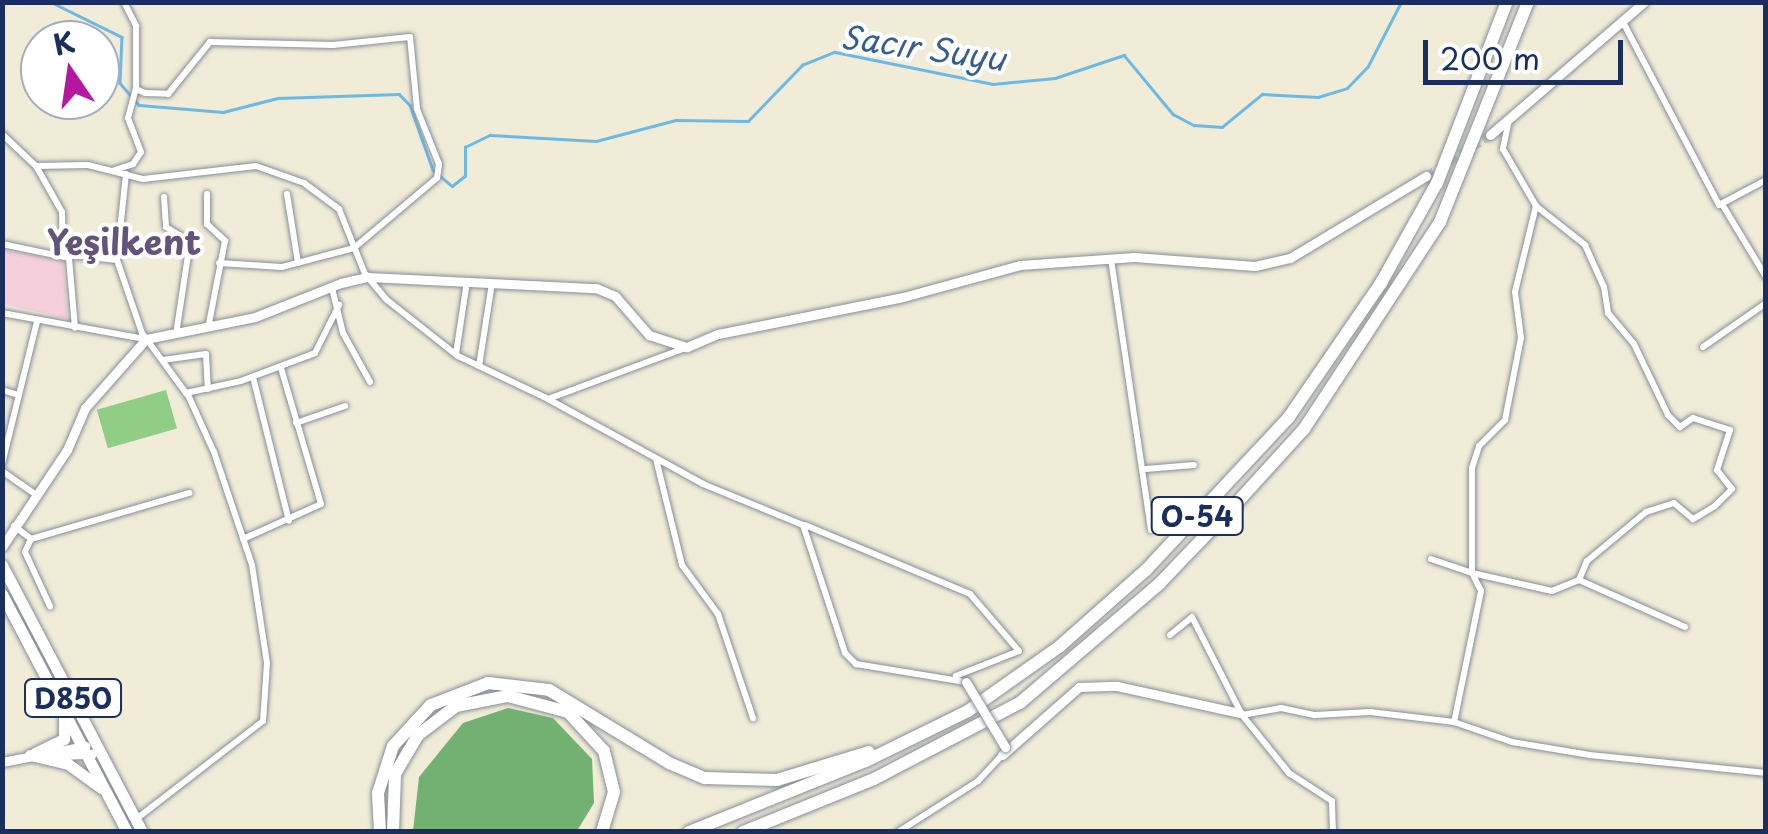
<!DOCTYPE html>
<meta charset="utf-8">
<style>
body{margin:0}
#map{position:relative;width:1768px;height:834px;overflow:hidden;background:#f0ecd7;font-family:"Playpen Sans",sans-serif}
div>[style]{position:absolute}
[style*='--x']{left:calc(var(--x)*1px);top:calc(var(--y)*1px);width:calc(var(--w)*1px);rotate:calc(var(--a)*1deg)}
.built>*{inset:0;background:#f5cfdb}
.green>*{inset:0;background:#8fce84;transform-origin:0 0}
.forest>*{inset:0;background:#73b172}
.stream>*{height:2.5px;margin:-1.25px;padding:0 1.25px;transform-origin:1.25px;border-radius:1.25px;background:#6cb9e6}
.tertiary-tunnel>*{height:9px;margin-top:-4.5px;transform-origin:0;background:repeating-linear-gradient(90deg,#c5c6bf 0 9px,transparent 0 13.5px)}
.roads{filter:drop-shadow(0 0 2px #868e9a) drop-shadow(0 0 2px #868e9a)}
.minor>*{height:6px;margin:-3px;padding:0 3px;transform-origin:3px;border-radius:3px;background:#fff}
.tertiary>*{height:9px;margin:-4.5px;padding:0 4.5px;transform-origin:4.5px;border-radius:4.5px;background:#fff}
.trunk>*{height:11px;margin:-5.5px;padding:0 5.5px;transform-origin:5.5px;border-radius:5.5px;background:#fff}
.motorway>*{height:12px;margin:-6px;padding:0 6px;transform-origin:6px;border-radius:6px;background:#fff}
.bridges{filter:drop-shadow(0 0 2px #868e9a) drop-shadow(0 0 2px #868e9a)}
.tertiary-bridge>*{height:9px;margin:-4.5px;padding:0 4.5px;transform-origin:4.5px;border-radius:4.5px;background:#fff}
span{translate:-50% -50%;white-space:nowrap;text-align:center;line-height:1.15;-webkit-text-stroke:8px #fff;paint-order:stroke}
.shield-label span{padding:2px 8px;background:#fff;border:2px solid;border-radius:8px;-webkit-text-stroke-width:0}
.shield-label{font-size:28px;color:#1b2f5e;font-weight:700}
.water-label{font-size:32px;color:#375f8e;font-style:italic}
.quarter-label{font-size:35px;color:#64547c;font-weight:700}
.frame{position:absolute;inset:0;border:5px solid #1b2f5e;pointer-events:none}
.north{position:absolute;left:20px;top:20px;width:100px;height:100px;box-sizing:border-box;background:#fff;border:2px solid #a4acbf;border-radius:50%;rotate:347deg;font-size:28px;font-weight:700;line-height:40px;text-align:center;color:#1b2f5e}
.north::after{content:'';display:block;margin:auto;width:35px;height:45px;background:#b5179e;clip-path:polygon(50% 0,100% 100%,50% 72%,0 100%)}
.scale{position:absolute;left:1423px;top:40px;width:200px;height:45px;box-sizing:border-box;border:5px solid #1b2f5e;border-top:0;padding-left:12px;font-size:30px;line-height:35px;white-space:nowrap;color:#1b2f5e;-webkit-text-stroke:8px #fff;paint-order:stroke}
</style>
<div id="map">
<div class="built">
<div style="clip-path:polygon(2px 250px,63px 260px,68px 319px,3px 304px)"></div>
</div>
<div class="green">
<div style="left:166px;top:390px;width:40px;height:72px;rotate:74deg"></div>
</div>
<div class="forest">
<div style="clip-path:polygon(508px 708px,553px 718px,592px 759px,594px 803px,577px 831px,413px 831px,419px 777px,463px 723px)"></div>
</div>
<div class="stream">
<div style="--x:51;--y:2;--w:79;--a:26.2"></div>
<div style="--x:122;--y:37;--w:46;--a:92.5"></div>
<div style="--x:120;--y:83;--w:29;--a:49"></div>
<div style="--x:139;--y:105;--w:84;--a:4.8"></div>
<div style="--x:223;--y:112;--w:57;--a:-14.3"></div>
<div style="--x:278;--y:98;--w:121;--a:-1.9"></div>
<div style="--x:399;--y:94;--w:16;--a:45"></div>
<div style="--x:410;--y:105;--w:69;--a:70.5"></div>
<div style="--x:433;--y:170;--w:25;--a:40"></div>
<div style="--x:452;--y:186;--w:16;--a:-38"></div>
<div style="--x:465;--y:176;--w:29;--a:-90"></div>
<div style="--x:465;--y:147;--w:28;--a:-26"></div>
<div style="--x:490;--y:135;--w:106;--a:3.2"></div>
<div style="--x:596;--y:141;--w:83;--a:-14.7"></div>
<div style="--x:676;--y:120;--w:72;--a:0.8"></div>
<div style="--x:748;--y:121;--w:78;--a:-46"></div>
<div style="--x:802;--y:65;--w:35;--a:-22"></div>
<div style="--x:835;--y:52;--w:161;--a:11.4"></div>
<div style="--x:993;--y:84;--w:62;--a:-5.5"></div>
<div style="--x:1055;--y:78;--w:73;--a:-18.4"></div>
<div style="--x:1124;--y:55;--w:77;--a:50.3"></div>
<div style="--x:1173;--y:114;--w:24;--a:28"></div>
<div style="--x:1194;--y:125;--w:28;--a:4"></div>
<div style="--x:1222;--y:127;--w:52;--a:-39.5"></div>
<div style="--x:1262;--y:94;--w:56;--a:3.1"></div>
<div style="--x:1318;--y:97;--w:30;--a:-17"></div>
<div style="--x:1347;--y:88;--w:30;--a:-46"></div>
<div style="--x:1368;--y:66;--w:72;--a:-62.7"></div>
</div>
<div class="tertiary-tunnel">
<div style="--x:1426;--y:176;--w:76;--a:-32.6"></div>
</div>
<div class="roads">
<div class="minor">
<div style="--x:124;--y:2;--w:27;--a:63"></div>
<div style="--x:136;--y:26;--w:63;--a:90"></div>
<div style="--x:136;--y:89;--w:10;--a:24"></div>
<div style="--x:145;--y:93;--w:23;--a:2"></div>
<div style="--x:168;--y:94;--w:67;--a:-51.1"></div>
<div style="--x:210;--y:42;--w:123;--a:1.4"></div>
<div style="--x:333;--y:45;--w:77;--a:-5.9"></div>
<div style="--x:410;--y:37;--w:72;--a:84.4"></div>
<div style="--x:417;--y:109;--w:59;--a:68.2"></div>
<div style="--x:439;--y:164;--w:14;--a:98"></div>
<div style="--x:437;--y:178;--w:109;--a:139.9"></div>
<div style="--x:354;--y:248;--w:74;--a:165.2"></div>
<div style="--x:282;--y:267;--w:63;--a:-176.4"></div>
<div style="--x:1624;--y:24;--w:204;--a:62.3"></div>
<div style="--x:1719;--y:205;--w:53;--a:-28"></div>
<div style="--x:1509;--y:120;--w:30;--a:102"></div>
<div style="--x:1503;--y:149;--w:66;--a:59.9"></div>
<div style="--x:1536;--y:206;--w:63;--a:38.5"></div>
<div style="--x:1585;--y:245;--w:46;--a:65.7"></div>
<div style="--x:1604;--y:287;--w:26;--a:81"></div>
<div style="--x:1608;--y:313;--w:40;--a:50"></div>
<div style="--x:1634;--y:344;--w:79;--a:64.4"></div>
<div style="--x:1668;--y:415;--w:17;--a:45"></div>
<div style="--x:1680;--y:427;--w:16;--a:-35"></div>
<div style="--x:1693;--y:418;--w:39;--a:18"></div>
<div style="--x:1730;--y:430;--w:42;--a:108"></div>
<div style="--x:1717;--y:470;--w:24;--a:52"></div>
<div style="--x:1732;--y:489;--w:24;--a:135"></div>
<div style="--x:1715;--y:506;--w:26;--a:149"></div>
<div style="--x:1693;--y:519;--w:25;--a:-140"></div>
<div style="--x:1674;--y:503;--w:29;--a:162"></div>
<div style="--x:1646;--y:512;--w:77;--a:140.3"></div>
<div style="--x:1587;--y:561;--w:21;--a:113"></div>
<div style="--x:1579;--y:580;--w:29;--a:158"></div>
<div style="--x:1552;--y:591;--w:82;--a:-167.3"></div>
<div style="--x:1472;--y:573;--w:105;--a:-90"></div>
<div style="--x:1472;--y:468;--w:23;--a:-72"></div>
<div style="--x:1479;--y:446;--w:37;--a:-45"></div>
<div style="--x:1505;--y:420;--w:84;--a:-79"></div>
<div style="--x:1521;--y:338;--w:46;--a:-97.4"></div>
<div style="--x:1515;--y:292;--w:89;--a:-76.3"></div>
<div style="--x:2;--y:134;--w:47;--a:43.3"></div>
<div style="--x:36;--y:166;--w:53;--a:60.5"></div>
<div style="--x:62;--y:212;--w:42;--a:88.6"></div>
<div style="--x:63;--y:254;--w:54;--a:6.3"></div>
<div style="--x:36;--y:166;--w:52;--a:-1.1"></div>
<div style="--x:88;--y:165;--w:57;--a:14.3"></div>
<div style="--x:143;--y:179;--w:114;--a:-6.6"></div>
<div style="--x:256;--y:166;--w:51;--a:19.5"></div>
<div style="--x:304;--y:183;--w:44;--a:36.6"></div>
<div style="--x:339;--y:209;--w:70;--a:68.2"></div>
<div style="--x:365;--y:274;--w:34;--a:50"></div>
<div style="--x:387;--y:300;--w:90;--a:38.3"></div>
<div style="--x:458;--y:356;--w:100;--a:25.5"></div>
<div style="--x:548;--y:399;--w:146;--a:-20.4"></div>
<div style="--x:112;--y:171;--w:22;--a:-18"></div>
<div style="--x:133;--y:164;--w:14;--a:-56"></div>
<div style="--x:141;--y:152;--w:36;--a:-111"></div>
<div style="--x:128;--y:118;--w:30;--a:-75"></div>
<div style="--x:126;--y:174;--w:86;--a:96"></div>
<div style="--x:117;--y:260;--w:77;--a:71.1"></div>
<div style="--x:142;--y:333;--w:79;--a:53.7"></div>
<div style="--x:189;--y:397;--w:60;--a:65.6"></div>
<div style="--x:214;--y:452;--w:119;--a:71.4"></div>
<div style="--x:252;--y:565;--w:99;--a:81.3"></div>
<div style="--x:267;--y:663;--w:58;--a:93.9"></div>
<div style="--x:263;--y:721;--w:160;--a:142.3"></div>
<div style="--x:207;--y:194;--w:30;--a:90"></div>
<div style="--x:207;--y:224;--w:25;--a:43"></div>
<div style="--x:225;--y:241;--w:84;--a:101"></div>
<div style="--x:287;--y:194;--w:70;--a:80.9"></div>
<div style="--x:164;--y:197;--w:30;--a:86"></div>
<div style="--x:166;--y:227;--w:28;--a:32"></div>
<div style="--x:190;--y:242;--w:87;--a:98.6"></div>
<div style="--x:1722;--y:204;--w:85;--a:58.9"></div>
<div style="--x:2;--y:244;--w:68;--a:11.8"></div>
<div style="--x:69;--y:258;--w:70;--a:85.1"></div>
<div style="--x:1111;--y:259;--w:274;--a:81.6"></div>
<div style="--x:332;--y:288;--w:46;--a:76.3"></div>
<div style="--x:343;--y:333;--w:56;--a:61.1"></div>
<div style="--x:2;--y:313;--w:145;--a:10.3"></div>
<div style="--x:1703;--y:347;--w:77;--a:-34.9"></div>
<div style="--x:456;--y:354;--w:74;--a:-81.4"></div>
<div style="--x:163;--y:360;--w:43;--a:-7.9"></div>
<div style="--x:206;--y:354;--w:35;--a:87"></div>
<div style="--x:479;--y:366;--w:84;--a:-81.1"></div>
<div style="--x:253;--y:377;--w:148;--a:76"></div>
<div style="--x:2;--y:390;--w:17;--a:17"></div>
<div style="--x:186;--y:393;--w:56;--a:-12.3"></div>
<div style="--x:241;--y:381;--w:79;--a:-20.7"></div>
<div style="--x:315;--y:353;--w:54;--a:-63.4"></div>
<div style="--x:548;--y:399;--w:177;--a:28.7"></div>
<div style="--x:703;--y:484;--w:108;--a:22.3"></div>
<div style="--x:803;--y:525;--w:135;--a:71.8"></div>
<div style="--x:845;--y:653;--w:16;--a:45"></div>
<div style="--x:856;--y:664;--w:111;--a:9.3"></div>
<div style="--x:296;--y:423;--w:52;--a:-19.1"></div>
<div style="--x:656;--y:459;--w:109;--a:76.2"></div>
<div style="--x:682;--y:565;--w:61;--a:53.7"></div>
<div style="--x:718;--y:614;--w:110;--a:71.4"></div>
<div style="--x:2;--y:464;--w:147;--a:-76.2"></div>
<div style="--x:1146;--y:469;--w:48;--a:-4.8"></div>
<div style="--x:2;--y:471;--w:38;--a:35"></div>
<div style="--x:805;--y:525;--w:179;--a:22.7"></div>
<div style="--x:970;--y:594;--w:75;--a:49.3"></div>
<div style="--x:1019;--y:651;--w:68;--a:158.4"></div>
<div style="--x:14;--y:526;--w:21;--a:37"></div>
<div style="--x:31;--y:539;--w:165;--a:-16.2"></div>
<div style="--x:31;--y:539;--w:14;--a:115"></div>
<div style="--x:25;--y:552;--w:60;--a:65.2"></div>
<div style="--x:243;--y:539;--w:85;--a:-24.2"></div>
<div style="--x:321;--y:504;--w:142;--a:-106.4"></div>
<div style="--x:1431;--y:559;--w:43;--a:18.9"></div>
<div style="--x:1472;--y:573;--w:20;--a:63"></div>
<div style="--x:1481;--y:591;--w:134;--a:101.6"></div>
<div style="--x:1579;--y:580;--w:116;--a:23.9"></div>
<div style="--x:1170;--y:635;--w:28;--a:-39"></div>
<div style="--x:1192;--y:617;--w:106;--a:62.9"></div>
<div style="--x:898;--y:832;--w:95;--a:-32.5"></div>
<div style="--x:978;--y:781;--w:35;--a:-47"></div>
<div style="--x:1333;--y:832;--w:31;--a:-92"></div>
<div style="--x:1332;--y:801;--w:51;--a:-146.9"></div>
<div style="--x:1289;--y:773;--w:75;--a:-129"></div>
<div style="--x:1242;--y:715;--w:40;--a:-10"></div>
<div style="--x:1281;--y:708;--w:35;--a:12"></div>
<div style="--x:1315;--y:715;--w:55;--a:-3.1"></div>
<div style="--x:1370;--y:712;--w:85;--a:6.8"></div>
<div style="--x:1454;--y:722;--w:61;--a:19"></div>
<div style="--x:1512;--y:742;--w:79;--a:9.5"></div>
<div style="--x:1590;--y:755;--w:177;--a:5.8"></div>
</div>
<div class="tertiary">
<div style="--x:1490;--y:135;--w:203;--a:-40.8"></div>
<div style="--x:2;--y:547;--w:117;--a:-56.2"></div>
<div style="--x:67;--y:450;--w:46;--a:-66.8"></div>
<div style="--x:85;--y:408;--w:92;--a:-48.5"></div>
<div style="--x:146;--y:339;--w:111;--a:-11.4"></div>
<div style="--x:255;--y:317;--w:92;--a:-21.6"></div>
<div style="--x:341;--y:283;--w:28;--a:-13"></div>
<div style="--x:368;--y:277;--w:228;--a:2.8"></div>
<div style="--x:596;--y:288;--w:21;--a:23"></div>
<div style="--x:615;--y:296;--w:52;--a:48.9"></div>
<div style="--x:649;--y:335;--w:40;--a:18"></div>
<div style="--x:687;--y:347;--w:34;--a:-23"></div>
<div style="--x:718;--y:334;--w:189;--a:-11.3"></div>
<div style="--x:903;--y:297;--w:121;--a:-15.3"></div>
<div style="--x:1020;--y:265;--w:114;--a:-4"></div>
<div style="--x:1134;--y:257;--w:121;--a:4.3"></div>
<div style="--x:1255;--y:266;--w:36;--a:-13"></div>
<div style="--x:1290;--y:258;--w:159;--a:-31.1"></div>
<div style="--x:58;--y:755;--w:34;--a:-2"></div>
<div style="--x:1002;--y:755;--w:103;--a:-41.4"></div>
<div style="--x:1079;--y:687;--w:38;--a:-2"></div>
<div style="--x:1117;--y:686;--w:126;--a:12.4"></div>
<div style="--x:2;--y:762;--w:85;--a:-10.9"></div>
</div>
<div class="trunk">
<div style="--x:2;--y:565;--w:301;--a:62.3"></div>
<div style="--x:2;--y:594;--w:269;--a:62.3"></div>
<div style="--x:35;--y:753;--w:32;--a:-26"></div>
<div style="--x:64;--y:739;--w:23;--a:-90"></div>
<div style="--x:30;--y:755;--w:39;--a:13"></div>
<div style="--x:68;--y:764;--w:41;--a:36"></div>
</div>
<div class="motorway">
<div style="--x:380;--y:832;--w:39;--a:-93"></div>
<div style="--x:378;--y:793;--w:49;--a:-72.3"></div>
<div style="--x:393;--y:746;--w:56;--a:-47.2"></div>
<div style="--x:431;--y:705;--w:61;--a:-21.1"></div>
<div style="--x:488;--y:683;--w:61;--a:6.5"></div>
<div style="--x:549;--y:690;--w:140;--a:31.3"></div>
<div style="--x:669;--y:763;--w:39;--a:23"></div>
<div style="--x:705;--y:778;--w:72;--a:1.6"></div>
<div style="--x:777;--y:780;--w:96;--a:-16.9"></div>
<div style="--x:393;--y:832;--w:58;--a:-88"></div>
<div style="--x:395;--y:774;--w:45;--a:-59.5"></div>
<div style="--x:418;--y:735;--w:48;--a:-37.3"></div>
<div style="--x:456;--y:706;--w:53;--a:-10.9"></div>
<div style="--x:508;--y:696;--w:62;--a:14.9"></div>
<div style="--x:568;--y:712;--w:53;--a:47.3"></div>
<div style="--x:604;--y:751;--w:42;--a:76.3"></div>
<div style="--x:614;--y:792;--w:42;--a:106.7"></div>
<div style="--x:689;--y:832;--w:191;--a:-21.9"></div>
<div style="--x:866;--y:761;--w:114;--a:-26.1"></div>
<div style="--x:968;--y:711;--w:113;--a:-35.2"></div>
<div style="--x:1060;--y:646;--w:115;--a:-41.5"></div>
<div style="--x:1146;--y:570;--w:209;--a:-46.9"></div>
<div style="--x:1289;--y:417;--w:163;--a:-55.5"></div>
<div style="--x:1381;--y:283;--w:115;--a:-60.8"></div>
<div style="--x:1437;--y:183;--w:194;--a:-68.9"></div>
<div style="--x:743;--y:832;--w:141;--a:-22"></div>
<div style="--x:874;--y:779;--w:166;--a:-27.6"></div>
<div style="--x:1021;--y:702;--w:182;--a:-40.5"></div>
<div style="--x:1159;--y:584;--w:105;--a:-46.2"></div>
<div style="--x:1232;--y:508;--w:107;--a:-47.7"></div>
<div style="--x:1304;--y:429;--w:248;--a:-56.7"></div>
<div style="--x:1440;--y:222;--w:237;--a:-68.2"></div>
</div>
</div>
<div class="bridges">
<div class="tertiary-bridge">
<div style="--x:966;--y:682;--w:76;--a:59"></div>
</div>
</div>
<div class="shield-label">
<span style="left:1197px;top:516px">O-54</span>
<span style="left:73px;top:698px">D850</span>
</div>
<div class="water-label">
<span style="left:923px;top:47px;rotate:8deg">Sacır Suyu</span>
</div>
<div class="quarter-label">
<span style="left:124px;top:241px">Yeşilkent</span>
</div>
<div class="frame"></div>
<div class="north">K</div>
<div class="scale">200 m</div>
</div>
